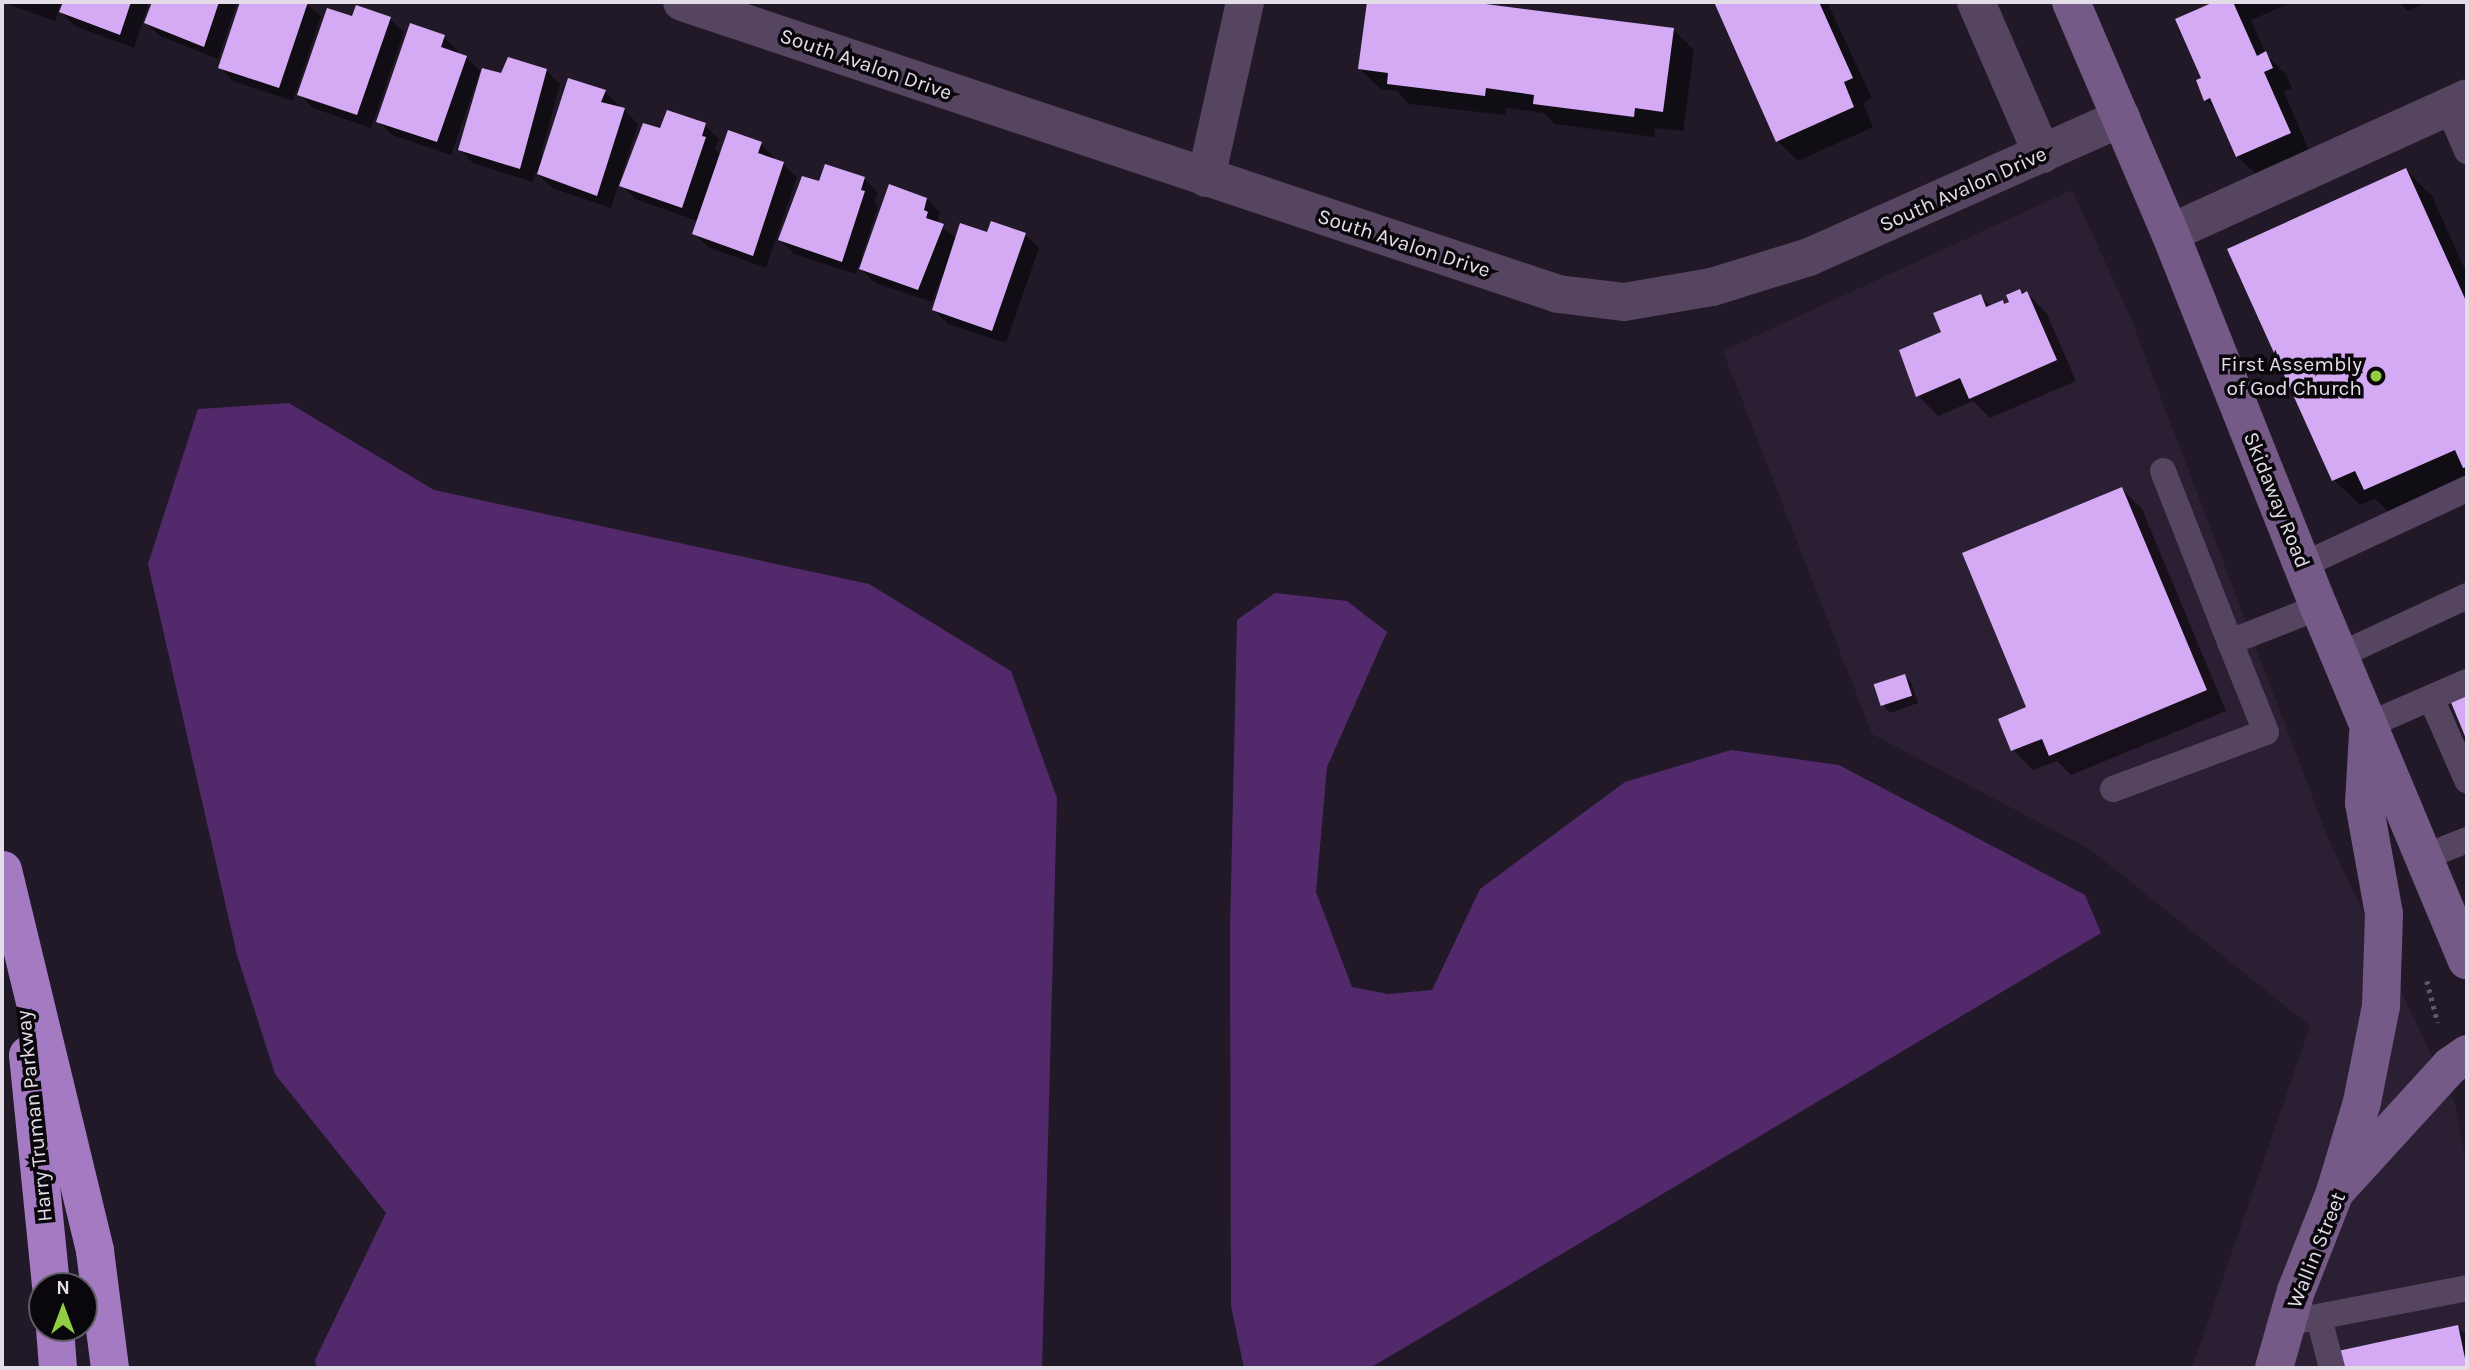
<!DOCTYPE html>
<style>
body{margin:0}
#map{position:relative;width:2469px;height:1370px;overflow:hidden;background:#211927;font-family:Karla,sans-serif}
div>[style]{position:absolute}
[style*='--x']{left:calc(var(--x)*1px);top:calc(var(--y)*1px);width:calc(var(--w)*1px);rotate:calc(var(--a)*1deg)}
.built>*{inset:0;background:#2b1f33}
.water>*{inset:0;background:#522a6b}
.shadow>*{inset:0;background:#0007}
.building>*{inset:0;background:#d5aaf5;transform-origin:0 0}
.path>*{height:4.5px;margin-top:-2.25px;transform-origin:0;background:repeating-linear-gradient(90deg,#605966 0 3.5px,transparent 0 8.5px)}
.service>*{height:26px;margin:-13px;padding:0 13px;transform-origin:13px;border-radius:13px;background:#554561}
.minor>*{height:38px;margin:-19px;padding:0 19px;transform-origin:19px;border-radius:19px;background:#554561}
.secondary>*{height:38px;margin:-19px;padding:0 19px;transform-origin:19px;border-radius:19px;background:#755a88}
.motorway>*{height:38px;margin:-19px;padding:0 19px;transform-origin:19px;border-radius:19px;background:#a47ac2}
.dots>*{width:19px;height:19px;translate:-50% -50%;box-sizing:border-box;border:4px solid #09060c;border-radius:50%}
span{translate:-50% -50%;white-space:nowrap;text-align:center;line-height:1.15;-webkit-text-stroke:7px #09060c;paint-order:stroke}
.street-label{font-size:21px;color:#e2dde6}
.poi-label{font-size:21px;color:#e2dde6}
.right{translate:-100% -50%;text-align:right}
.frame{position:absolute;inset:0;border:4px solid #e2dde6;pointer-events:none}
.north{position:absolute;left:28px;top:1272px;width:70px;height:70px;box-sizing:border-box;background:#09060c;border:2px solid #605c63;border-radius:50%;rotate:0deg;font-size:19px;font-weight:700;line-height:28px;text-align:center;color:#e2dde6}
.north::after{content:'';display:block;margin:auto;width:24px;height:32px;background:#90cd41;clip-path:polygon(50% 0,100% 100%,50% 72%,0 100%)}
</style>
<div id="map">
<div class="built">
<div style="clip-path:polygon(2072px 190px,2130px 316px,2328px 838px,2455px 1104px,2467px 1169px,2467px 1368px,2192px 1368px,2310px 1026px,2091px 850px,1872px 734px,1723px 351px)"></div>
</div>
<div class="water">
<div style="clip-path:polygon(289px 403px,434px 490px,869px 584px,1011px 671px,1057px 798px,1042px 1368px,317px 1368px,315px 1360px,386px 1213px,275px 1074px,237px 955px,148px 564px,198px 409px)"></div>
<div style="clip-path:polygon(1275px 593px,1347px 601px,1387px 632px,1327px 767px,1316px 892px,1352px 987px,1388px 994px,1432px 990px,1480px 889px,1625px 782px,1731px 750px,1839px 765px,2085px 895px,2101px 933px,1370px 1368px,1244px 1368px,1231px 1306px,1230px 930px,1237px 620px)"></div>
</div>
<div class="shadow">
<div style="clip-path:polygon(2px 2px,61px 2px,55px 21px)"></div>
<div style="clip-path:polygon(65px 2px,149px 2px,134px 48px,75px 26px,61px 12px)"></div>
<div style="clip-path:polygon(154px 2px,237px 2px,218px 59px,160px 36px,146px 23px)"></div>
<div style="clip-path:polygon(242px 2px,304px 2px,321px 16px,293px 101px,233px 81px,220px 67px)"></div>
<div style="clip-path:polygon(1369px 2px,1456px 2px,1673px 29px,1694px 50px,1683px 131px,1655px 128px,1654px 137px,1555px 124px,1544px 113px,1506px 108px,1505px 115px,1409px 104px,1397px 91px,1381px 89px,1360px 69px)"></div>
<div style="clip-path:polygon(1716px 2px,1827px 2px,1872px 98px,1863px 103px,1873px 127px,1798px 161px,1777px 141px)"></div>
<div style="clip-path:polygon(2217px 2px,2293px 2px,2251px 20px,2266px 54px,2286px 74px,2292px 88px,2284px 92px,2310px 153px,2258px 176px,2237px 156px,2218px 112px,2206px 100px,2203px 79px,2177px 19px)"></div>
<div style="clip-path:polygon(2398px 2px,2429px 2px,2408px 11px)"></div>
<div style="clip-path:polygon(390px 19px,404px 32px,371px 128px,313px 108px,299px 94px)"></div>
<div style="clip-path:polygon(444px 37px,458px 51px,456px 54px,466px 57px,480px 71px,451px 155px,392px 135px,378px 121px)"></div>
<div style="clip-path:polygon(546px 70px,560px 84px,541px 155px,544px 156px,605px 92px,619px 105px,618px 108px,624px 110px,638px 124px,619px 183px,622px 184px,661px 130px,705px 125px,719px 139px,715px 149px,721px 155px,729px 132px,761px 144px,775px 158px,774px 161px,783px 164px,797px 177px,766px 268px,708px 247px,694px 233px,698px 221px,635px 199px,619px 183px,611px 208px,552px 188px,536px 172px,533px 182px,473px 163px,460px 150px,502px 75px)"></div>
<div style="clip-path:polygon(2406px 170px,2432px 196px,2467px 274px,2467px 482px,2392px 515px,2375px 499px,2360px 505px,2334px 480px)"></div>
<div style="clip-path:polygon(864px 179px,878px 193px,874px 203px,878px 206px,861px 259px,864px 260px,927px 199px,940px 213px,937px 223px,957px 239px,988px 234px,1025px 234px,1039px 248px,1006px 343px,948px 324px,934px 310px,945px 277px,942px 276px,932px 302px,875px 283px,858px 266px,856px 274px,794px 254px,780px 240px,821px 183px)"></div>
<div style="clip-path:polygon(2019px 291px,2027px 293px,2047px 314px,2076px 381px,1990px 418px,1973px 401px,1938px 416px,1918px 396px,1943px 333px,1981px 296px,1992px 307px,2011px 303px)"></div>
<div style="clip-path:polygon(2122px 489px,2142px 509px,2226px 711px,2071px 775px,2057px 761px,2033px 770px,2013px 750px)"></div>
<div style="clip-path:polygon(1904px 676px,1911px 682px,1918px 703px,1890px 713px,1884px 706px)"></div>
<div style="clip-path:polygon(2457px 1327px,2467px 1336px,2467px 1368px,2343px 1368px)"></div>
</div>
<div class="building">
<div style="clip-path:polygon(63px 2px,131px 2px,120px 35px,59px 12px)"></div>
<div style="clip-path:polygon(152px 2px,219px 2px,204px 47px,144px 23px)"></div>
<div style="clip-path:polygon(240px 2px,308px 2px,279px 88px,218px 68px)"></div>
<div style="clip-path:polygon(1367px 2px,1470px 2px,1674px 28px,1663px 112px,1635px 108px,1634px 117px,1533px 104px,1534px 95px,1486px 88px,1485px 96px,1387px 84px,1388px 73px,1358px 69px)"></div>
<div style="clip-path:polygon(1714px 2px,1819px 2px,1853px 78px,1844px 82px,1854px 107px,1776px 142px)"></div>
<div style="clip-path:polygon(2214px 2px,2233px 2px,2257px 56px,2266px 51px,2273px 68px,2264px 72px,2291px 133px,2236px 157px,2210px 98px,2204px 101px,2196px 80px,2201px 78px,2175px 19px)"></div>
<div style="clip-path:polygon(356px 5px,391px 17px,357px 115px,297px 95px,327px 8px,352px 16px)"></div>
<div style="clip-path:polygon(410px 23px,445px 35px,441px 47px,467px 56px,437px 142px,376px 122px)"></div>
<div style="clip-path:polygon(508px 57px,547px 69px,520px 169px,458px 150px,482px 68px,501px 73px)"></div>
<div style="clip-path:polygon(568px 78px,606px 90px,601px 102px,625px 108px,597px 196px,537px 174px)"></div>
<div style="clip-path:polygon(667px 110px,706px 123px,702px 136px,706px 137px,682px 208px,619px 186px,643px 123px,660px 128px)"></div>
<div style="clip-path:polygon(728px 130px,762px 142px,758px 153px,784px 162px,753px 256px,692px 234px)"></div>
<div style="clip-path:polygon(825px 164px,865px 177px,861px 190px,865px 191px,842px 262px,778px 240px,802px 176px,819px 181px)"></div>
<div style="clip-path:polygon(2406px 168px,2467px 303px,2467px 467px,2463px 468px,2455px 450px,2364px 490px,2355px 471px,2332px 481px,2227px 249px)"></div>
<div style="clip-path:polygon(889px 184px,927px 198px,924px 210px,928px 212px,926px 218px,944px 224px,918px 290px,859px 269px)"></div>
<div style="clip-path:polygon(991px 221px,1026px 233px,992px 331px,932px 310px,960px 223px,987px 232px)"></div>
<div style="clip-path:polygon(2020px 289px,2022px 294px,2027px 291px,2057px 360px,1969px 399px,1960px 378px,1916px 397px,1899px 350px,1941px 332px,1933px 313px,1981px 294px,1986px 307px,2003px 300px,2004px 304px,2009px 302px,2006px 295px)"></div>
<div style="clip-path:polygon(2122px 487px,2207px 690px,2049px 756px,2042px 739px,2011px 751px,1998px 719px,2026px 707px,1962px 553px)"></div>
<div style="left:1905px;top:674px;width:23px;height:33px;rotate:72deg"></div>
<div style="clip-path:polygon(2467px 693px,2467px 741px,2450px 700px)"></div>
<div style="clip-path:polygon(2458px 1325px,2467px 1368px,2341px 1368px,2338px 1351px)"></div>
</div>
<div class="path">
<div style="--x:2427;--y:981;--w:43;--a:75.3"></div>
</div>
<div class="service">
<div style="--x:2448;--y:107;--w:48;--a:66.6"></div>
<div style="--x:2163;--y:471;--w:184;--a:68.6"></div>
<div style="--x:2303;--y:565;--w:181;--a:-24.9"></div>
<div style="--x:2340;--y:655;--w:140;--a:-24.9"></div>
<div style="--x:2431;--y:698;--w:90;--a:66.3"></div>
<div style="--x:2368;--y:725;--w:108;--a:-23.5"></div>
<div style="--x:2113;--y:789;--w:163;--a:-20.4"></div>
<div style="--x:2266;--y:732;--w:97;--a:-111.8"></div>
<div style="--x:2230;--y:642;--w:96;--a:-21.5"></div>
<div style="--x:2424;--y:857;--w:46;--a:-21.6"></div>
<div style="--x:2319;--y:1318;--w:52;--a:75.4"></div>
<div style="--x:2286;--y:1323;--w:184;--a:-10.9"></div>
</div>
<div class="minor">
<div style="--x:682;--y:2;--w:923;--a:18.43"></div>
<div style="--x:1558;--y:294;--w:66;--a:6.9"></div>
<div style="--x:1624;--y:302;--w:89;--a:-9.7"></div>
<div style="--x:1712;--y:287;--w:102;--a:-17.2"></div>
<div style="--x:1809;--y:257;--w:342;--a:-24"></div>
<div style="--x:1976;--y:2;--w:166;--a:66.5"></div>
<div style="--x:1206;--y:178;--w:180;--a:-77.5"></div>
<div style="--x:2170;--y:233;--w:326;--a:-24.4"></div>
</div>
<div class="secondary">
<div style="--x:2071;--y:2;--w:251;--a:66.8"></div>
<div style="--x:2170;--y:233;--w:403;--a:68.3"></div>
<div style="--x:2319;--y:607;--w:383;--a:67.3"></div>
<div style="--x:2335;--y:1192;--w:94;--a:-73.3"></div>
<div style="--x:2362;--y:1102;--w:98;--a:-78.8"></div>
<div style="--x:2381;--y:1006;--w:92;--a:-88.1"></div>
<div style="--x:2384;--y:914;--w:113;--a:-100.2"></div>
<div style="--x:2364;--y:803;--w:69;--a:-86.7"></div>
<div style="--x:2274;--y:1368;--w:80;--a:-74.1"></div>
<div style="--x:2296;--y:1291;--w:106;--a:-68.5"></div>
<div style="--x:2335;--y:1192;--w:171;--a:-47.6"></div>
<div style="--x:2450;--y:1066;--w:21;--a:-35"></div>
</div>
<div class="motorway">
<div style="--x:3;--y:870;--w:392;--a:76.4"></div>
<div style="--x:95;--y:1251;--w:118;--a:82.7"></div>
<div style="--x:28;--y:1055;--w:232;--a:84.3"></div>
<div style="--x:55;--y:1328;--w:40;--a:85.7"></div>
</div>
<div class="dots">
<div style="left:2376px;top:376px;background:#90cd41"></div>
</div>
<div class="street-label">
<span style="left:866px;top:64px;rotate:19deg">South Avalon Drive</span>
<span style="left:1963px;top:189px;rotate:-24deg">South Avalon Drive</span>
<span style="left:1404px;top:243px;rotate:18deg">South Avalon Drive</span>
<span style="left:2277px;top:500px;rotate:68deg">Skidaway Road</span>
<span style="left:34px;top:1116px;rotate:-96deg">Harry Truman Parkway</span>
<span style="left:2316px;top:1250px;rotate:-68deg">Wallin Street</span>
</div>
<div class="poi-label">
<span class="right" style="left:2362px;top:376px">First Assembly<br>of God Church</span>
</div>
<div class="frame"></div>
<div class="north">N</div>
</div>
